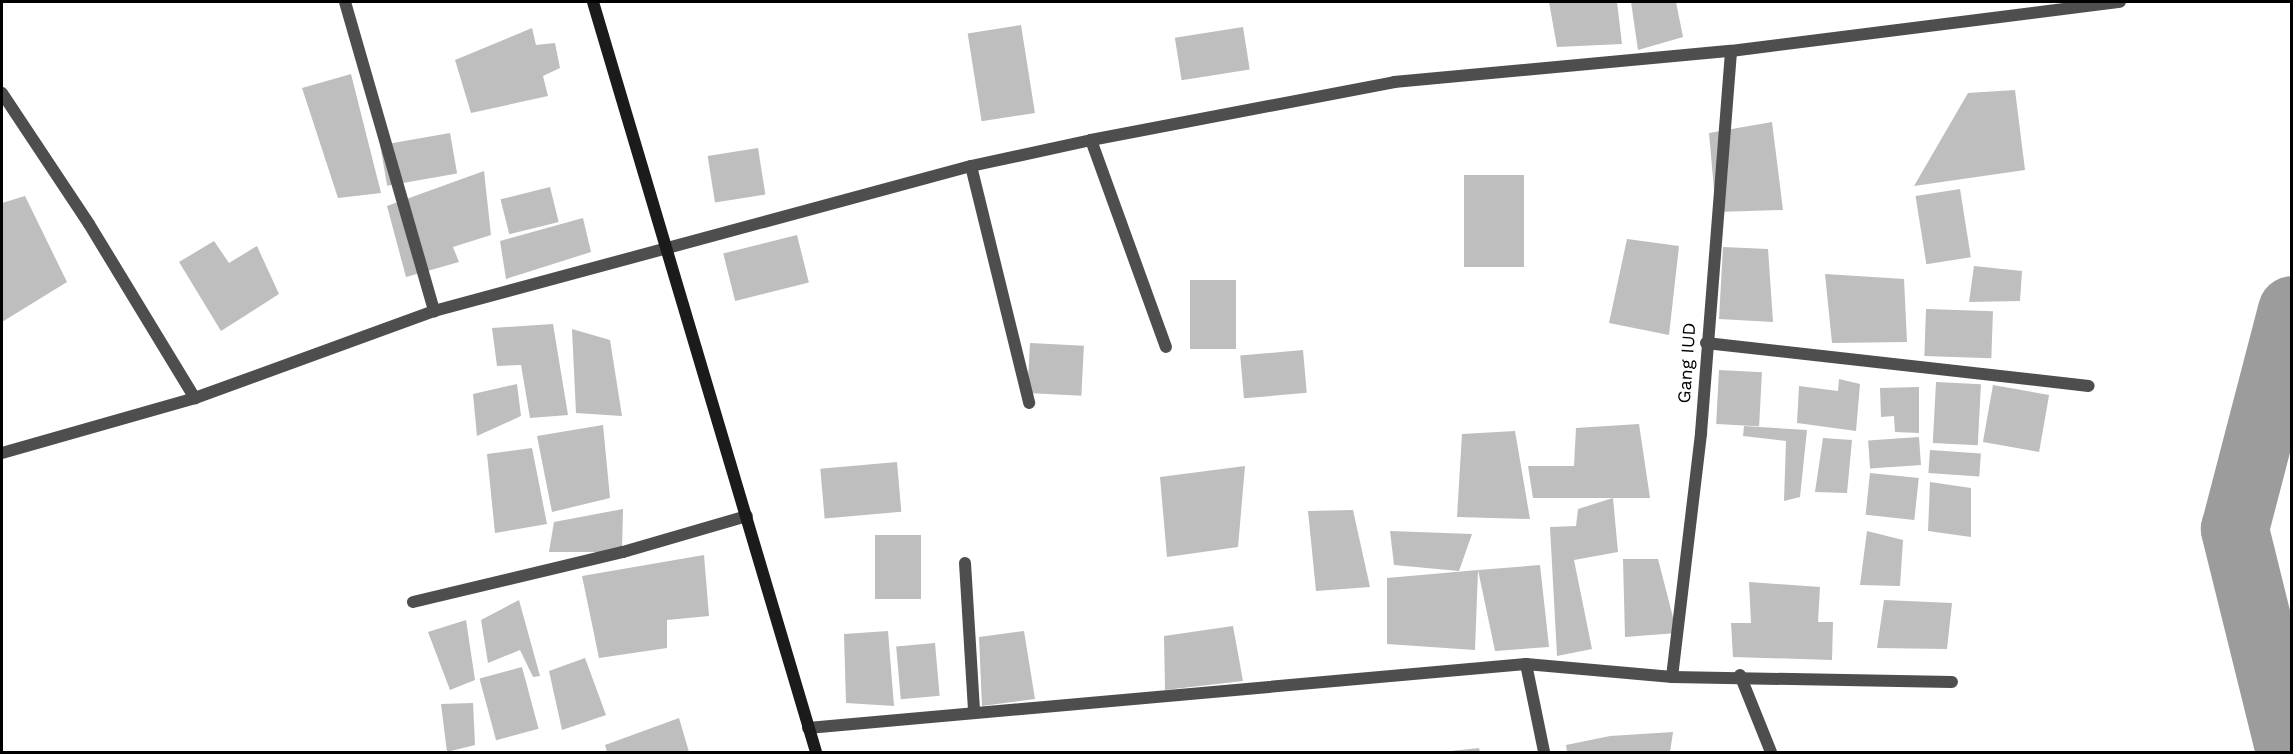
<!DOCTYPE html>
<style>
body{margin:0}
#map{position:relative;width:2293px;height:754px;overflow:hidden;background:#fff;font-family:"Work Sans",sans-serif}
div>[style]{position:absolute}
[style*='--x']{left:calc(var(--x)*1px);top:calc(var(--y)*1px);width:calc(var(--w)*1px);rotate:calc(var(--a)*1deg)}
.river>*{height:68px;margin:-34px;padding:0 34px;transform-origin:34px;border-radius:34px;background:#9c9c9c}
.building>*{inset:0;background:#bebebe;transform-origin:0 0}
.minor>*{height:12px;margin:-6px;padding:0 6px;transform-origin:6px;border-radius:6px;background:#4e4e4e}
.secondary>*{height:12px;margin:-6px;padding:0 6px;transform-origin:6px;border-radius:6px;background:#1b1b1b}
span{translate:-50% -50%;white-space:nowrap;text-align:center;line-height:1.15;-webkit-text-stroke:4.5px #fff;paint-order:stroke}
.street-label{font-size:18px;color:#000}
.frame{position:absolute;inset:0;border:3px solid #000;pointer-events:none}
</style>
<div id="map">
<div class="river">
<div style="--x:2290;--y:752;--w:230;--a:-103.9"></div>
<div style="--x:2235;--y:529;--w:226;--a:-75.4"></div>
</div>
<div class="building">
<div style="clip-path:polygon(1549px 2px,1617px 2px,1622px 44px,1557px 47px)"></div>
<div style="clip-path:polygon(1631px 2px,1676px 2px,1683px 37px,1638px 50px)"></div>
<div style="left:1021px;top:25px;width:89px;height:54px;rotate:81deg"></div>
<div style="left:1243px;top:27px;width:43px;height:69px;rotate:81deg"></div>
<div style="clip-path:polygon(532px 28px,536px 45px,555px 43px,560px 68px,543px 76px,548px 96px,471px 113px,455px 60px)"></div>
<div style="clip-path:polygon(351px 74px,381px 193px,338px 198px,302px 88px)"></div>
<div style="clip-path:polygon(2015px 90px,2025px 170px,1914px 186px,1968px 93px)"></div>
<div style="clip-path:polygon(1772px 122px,1783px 210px,1716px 212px,1709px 133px)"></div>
<div style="left:450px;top:133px;width:41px;height:71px;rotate:80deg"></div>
<div style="left:758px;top:148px;width:47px;height:51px;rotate:81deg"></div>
<div style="clip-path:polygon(484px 171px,491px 235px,453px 247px,459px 262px,406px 277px,387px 206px)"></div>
<div style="left:1464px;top:175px;width:60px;height:92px"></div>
<div style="left:550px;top:187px;width:36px;height:51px;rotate:76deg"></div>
<div style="left:1960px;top:189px;width:69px;height:45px;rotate:81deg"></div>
<div style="clip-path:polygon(25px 196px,67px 282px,2px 322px,2px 203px)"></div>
<div style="clip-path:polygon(583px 218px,591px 252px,506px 279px,500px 241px)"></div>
<div style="left:797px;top:235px;width:49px;height:76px;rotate:76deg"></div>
<div style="clip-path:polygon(1627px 239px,1679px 246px,1669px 335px,1609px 323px)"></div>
<div style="clip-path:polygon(214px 241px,229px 263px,257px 246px,279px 294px,221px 331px,179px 262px)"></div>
<div style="clip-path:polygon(1723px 247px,1768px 249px,1773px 322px,1719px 319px)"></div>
<div style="clip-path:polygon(1974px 266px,2022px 271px,2020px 301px,1969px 302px)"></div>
<div style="clip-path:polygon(1825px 274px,1904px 279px,1907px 342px,1832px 343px)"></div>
<div style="left:1190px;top:280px;width:46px;height:69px"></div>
<div style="left:1926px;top:309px;width:67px;height:47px;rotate:2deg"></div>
<div style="clip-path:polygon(553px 324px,568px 415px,530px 418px,521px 365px,497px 366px,492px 328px)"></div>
<div style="clip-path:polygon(572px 329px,610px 340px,622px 416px,576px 413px)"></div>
<div style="left:1030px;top:343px;width:54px;height:50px;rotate:3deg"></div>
<div style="left:1303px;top:350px;width:43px;height:63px;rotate:85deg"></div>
<div style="left:1719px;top:370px;width:43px;height:54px;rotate:3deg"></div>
<div style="clip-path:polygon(1839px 379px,1860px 384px,1856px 431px,1797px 423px,1799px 386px,1838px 391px)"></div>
<div style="left:1936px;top:382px;width:45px;height:61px;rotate:3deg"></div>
<div style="clip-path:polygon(517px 384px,521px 416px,477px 436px,473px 394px)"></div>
<div style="left:1993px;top:385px;width:57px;height:58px;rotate:10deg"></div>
<div style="clip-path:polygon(1919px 387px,1919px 433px,1895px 432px,1894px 416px,1881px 417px,1880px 388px)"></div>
<div style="clip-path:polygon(1639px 424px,1650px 498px,1533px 498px,1528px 466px,1574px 466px,1576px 428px)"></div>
<div style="clip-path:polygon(603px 425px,610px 498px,552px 512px,537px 436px)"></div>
<div style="clip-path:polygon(1744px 426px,1807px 430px,1800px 497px,1784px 501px,1786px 441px,1743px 436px)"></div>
<div style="clip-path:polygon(1515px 431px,1530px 519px,1457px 517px,1462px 434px)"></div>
<div style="left:1919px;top:437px;width:28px;height:51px;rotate:86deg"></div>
<div style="clip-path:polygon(1823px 438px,1852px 440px,1847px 493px,1815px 492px)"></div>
<div style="clip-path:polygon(532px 448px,547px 524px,495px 533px,487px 454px)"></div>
<div style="left:1930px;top:450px;width:51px;height:23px;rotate:4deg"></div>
<div style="left:897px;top:462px;width:50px;height:77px;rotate:85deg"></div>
<div style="clip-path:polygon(1245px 466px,1238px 547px,1167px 557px,1160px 477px)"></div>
<div style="left:1870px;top:473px;width:49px;height:42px;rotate:6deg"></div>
<div style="clip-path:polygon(1930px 482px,1971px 488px,1971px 537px,1928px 531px)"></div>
<div style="clip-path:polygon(1613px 498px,1618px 552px,1574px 560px,1592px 649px,1557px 656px,1550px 527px,1576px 526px,1578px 509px)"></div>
<div style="clip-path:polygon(623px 509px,622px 552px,549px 552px,554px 522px)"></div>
<div style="clip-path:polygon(1353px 510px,1370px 587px,1316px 591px,1308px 511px)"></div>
<div style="clip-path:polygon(1390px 531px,1472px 534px,1459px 571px,1394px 565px)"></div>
<div style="clip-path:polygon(1867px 531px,1903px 540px,1900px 586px,1860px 585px)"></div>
<div style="left:875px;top:535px;width:46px;height:64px"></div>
<div style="clip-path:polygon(704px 555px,709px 616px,667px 620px,667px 648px,599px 658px,582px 576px)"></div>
<div style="clip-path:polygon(1623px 559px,1658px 559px,1677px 633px,1625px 637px)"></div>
<div style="clip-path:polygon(1540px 565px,1549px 647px,1495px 651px,1478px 570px)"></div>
<div style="clip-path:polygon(1478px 570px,1475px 650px,1387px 644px,1387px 578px)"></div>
<div style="clip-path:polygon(1749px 582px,1820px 587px,1818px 622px,1833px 622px,1832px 660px,1733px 657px,1731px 623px,1751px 623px)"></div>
<div style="clip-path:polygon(519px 600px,540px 676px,533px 677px,520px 650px,488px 663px,481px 620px)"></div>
<div style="clip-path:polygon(1884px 600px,1952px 603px,1947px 649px,1877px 648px)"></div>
<div style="clip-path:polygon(466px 620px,475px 680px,450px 690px,428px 632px)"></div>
<div style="clip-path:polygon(1233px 626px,1243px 681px,1165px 690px,1164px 636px)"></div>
<div style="clip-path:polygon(888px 631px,894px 706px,846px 703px,844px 634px)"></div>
<div style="clip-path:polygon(1024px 631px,1035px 699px,982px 706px,979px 637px)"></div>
<div style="left:935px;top:643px;width:53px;height:39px;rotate:85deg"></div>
<div style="clip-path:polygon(585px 658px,606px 715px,562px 730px,549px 671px)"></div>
<div style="left:522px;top:667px;width:64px;height:44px;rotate:75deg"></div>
<div style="clip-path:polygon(473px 703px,475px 745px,447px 752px,441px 704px)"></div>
<div style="clip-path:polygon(679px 718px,689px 752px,607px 752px,605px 745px)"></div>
<div style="clip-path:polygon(1673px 732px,1670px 752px,1567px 752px,1566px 745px,1610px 736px)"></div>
<div style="clip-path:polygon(1479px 748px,1480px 752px,1451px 752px,1451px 751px)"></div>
</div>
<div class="minor">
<div style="--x:345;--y:2;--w:322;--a:73.9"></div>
<div style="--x:2;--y:93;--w:157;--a:56.4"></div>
<div style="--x:89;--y:224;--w:204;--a:58.7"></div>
<div style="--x:1091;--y:140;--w:220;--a:70.1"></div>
<div style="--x:971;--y:166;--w:244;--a:76.2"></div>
<div style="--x:1706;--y:343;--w:385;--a:6.4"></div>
<div style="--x:2;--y:453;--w:201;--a:-15.9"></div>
<div style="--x:195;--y:398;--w:254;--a:-20"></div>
<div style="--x:434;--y:311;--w:556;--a:-15.11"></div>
<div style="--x:971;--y:166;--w:123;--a:-12.2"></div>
<div style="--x:1091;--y:140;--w:309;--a:-10.8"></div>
<div style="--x:1394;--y:82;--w:338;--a:-5.3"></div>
<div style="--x:1731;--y:51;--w:392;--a:-7.2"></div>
<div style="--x:965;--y:563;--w:149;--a:86.5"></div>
<div style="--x:413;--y:602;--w:216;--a:-13.4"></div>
<div style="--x:623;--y:552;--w:129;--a:-16.2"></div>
<div style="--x:1526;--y:664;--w:90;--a:78.4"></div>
<div style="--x:1740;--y:675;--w:83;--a:68.1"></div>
<div style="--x:1672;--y:677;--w:246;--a:-83.2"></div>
<div style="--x:1701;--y:433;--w:383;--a:-85.5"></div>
<div style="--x:808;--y:728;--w:721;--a:-5.09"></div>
<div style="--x:1526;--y:664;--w:147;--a:5.1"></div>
<div style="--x:1672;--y:677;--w:280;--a:1"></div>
</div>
<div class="secondary">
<div style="--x:593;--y:2;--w:782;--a:73.44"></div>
</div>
<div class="street-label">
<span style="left:1687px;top:363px;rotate:-86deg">Gang IUD</span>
</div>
<div class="frame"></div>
</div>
